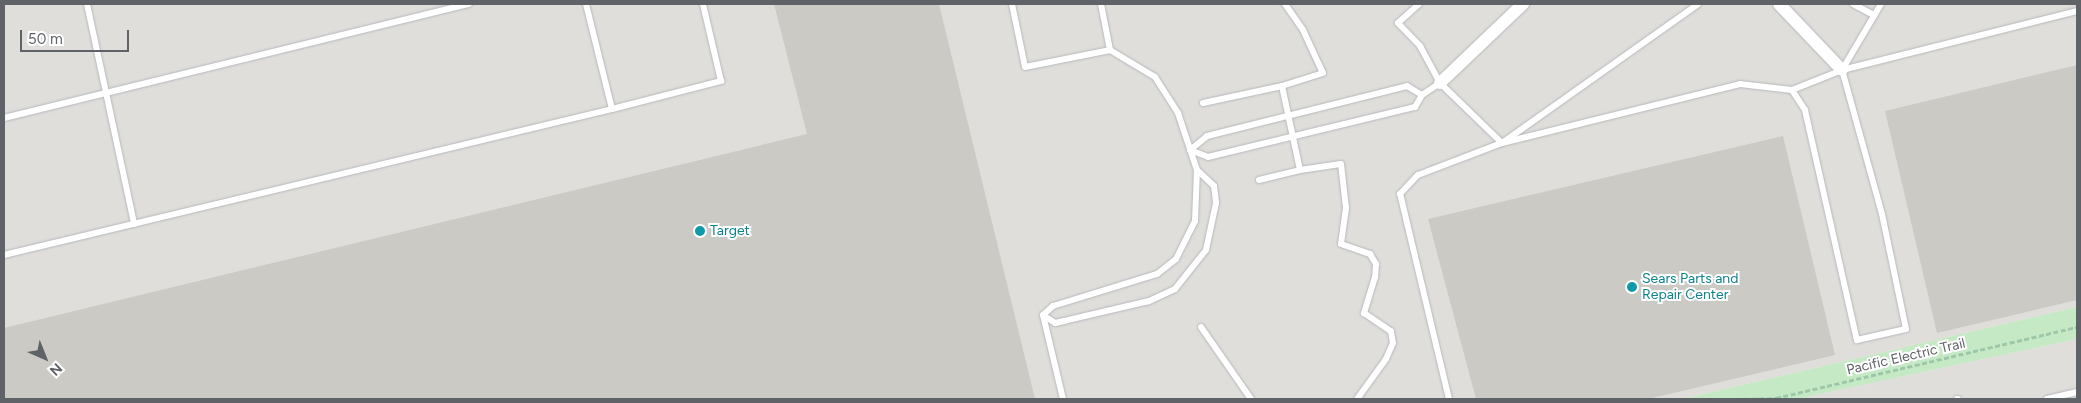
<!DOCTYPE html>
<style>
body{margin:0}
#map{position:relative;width:2081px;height:403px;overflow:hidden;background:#f1efe8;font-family:Figtree,sans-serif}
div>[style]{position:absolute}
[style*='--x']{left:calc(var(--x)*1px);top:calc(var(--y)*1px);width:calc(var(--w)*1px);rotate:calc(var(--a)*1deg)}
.industrial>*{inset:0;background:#e0deda}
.green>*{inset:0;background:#c5e8c5}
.building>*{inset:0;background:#cccac5}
.path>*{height:2.5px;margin-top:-1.25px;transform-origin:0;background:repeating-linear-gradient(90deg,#9cc7a9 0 5px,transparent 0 7.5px)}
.roads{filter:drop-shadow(0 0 1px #b5b8bc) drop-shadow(0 0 1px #b5b8bc)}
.lane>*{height:6px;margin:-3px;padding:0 3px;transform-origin:3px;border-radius:3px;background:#fff}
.street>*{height:12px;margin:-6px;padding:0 6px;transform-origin:6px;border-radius:6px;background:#fff}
.dots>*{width:14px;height:14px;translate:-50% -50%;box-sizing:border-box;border:2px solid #fff;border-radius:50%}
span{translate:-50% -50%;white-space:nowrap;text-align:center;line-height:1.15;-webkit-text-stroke:4px #fff;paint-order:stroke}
.culture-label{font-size:14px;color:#0d838f}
.left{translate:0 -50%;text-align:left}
.street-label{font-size:14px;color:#5f6368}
.frame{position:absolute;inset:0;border:5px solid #5f6368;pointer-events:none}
.north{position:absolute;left:20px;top:333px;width:50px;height:50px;-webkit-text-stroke:4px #fff;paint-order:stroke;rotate:136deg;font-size:14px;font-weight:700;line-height:20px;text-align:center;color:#5f6368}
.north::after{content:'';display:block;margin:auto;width:18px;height:22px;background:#5f6368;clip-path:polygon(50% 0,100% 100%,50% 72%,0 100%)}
.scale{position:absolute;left:20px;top:30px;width:109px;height:22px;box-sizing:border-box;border:2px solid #5f6368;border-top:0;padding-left:6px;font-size:15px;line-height:18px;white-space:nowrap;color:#5f6368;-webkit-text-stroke:4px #fff;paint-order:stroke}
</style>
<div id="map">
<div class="industrial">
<div style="clip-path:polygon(4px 4px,2077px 4px,2077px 307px,1682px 399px,4px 399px)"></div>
<div style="clip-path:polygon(2077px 339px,2077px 399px,1797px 399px)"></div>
</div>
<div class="green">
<div style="clip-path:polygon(2077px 307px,2077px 339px,1797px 399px,1682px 399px)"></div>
</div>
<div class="building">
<div style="clip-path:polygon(774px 4px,939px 4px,1035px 399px,4px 399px,4px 328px,807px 134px)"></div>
<div style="clip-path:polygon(2077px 65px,2077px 300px,1937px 333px,1885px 111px)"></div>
<div style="clip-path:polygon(1783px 136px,1835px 355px,1648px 399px,1476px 399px,1428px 219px)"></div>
</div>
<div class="path">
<div style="--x:1737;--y:399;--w:39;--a:-1"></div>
<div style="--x:1776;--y:398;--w:309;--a:-13.3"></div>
</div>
<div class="roads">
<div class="lane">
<div style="--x:87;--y:4;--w:225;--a:77.9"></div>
<div style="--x:1012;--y:4;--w:64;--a:78.3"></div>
<div style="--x:1025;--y:67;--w:87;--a:-11.3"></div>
<div style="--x:1110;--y:50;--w:52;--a:31"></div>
<div style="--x:1155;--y:77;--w:43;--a:57.4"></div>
<div style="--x:1178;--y:113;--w:60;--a:71.6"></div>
<div style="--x:1197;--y:170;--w:23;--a:43"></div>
<div style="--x:1214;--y:186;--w:17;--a:83"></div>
<div style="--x:1216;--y:203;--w:48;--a:102"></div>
<div style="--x:1206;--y:250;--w:50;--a:128.5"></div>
<div style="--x:1175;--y:289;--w:29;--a:155"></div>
<div style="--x:1149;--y:301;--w:87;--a:166.8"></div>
<div style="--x:1064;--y:321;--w:9;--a:167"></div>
<div style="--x:1055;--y:323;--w:14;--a:-146"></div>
<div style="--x:1101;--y:4;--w:47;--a:78.9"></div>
<div style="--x:1285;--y:4;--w:32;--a:55"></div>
<div style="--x:1303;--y:30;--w:47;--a:65.1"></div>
<div style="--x:1323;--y:73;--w:43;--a:162.4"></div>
<div style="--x:1282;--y:86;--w:86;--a:77.9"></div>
<div style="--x:1300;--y:170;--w:41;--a:-8.3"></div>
<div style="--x:1341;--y:164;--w:44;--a:83.5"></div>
<div style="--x:1346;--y:208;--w:36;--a:98"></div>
<div style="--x:1341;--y:244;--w:31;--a:19"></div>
<div style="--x:1370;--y:254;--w:12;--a:59"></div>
<div style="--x:1376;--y:264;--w:13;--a:94"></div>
<div style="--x:1375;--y:277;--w:38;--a:107"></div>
<div style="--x:1364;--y:313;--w:32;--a:34"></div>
<div style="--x:1391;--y:331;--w:12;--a:81"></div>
<div style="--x:1393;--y:343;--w:17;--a:114"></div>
<div style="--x:1386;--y:359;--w:49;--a:125.9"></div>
<div style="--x:1419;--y:4;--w:28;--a:138"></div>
<div style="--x:1398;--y:23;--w:32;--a:46"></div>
<div style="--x:1420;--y:46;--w:42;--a:61.6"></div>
<div style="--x:1440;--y:83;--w:86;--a:44.1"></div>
<div style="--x:1502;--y:143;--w:245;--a:-13.9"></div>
<div style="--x:1740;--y:84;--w:52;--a:6.6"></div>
<div style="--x:1792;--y:90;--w:24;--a:57"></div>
<div style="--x:1805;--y:110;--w:236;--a:77.3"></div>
<div style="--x:1857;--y:340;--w:50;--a:-12.7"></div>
<div style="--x:1906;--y:329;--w:117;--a:-101.8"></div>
<div style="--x:1882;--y:214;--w:149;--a:-105.5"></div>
<div style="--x:1842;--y:70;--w:77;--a:-59.4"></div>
<div style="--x:1853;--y:4;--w:24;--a:28"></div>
<div style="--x:1792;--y:90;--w:54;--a:-21.8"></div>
<div style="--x:1842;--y:70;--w:242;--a:-14.1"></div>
<div style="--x:1203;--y:103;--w:81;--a:-12.1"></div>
<div style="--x:612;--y:109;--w:113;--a:-14.4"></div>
<div style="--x:721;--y:81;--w:79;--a:-103.2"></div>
<div style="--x:4;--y:118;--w:479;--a:-13.8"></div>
<div style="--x:1190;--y:150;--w:19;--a:21"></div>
<div style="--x:1208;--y:157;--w:213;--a:-13.6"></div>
<div style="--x:1415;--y:107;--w:14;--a:-60"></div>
<div style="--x:1422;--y:95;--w:22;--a:-34"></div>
<div style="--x:1190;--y:150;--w:22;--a:-39"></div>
<div style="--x:1207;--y:136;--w:206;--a:-14"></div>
<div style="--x:1407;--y:86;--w:17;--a:31"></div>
<div style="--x:1259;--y:180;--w:42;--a:-13.7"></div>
<div style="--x:4;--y:255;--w:625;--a:-13.5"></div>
<div style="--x:612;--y:109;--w:108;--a:-103.9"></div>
<div style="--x:1043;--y:315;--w:13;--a:-42"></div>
<div style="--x:1053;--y:306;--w:109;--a:-17.1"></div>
<div style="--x:1157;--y:274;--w:24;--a:-38"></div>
<div style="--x:1176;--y:259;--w:42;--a:-63.4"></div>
<div style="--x:1195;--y:221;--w:51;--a:-87.8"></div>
<div style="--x:1043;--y:315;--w:86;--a:76.6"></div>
<div style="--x:1201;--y:327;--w:88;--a:55.2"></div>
<div style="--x:1449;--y:399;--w:211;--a:-103.4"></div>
<div style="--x:1400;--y:194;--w:26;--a:-47"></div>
<div style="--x:1418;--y:175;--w:90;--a:-20.9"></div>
<div style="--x:1502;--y:143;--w:240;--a:-35.3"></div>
<div style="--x:1957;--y:399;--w:1;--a:0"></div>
<div style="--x:2047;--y:399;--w:31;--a:-13"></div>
</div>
<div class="street">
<div style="--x:1779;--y:4;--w:91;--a:46.3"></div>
<div style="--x:1440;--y:83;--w:115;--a:-43.6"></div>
</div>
</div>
<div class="dots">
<div style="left:700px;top:231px;background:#0f9aa8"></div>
<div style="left:1632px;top:287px;background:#0f9aa8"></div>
</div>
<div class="culture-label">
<span class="left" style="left:710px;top:231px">Target</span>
<span class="left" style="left:1642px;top:287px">Sears Parts and<br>Repair Center</span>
</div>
<div class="street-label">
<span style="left:1906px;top:357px;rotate:-13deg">Pacific Electric Trail</span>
</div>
<div class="frame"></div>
<div class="north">N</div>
<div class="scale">50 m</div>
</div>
